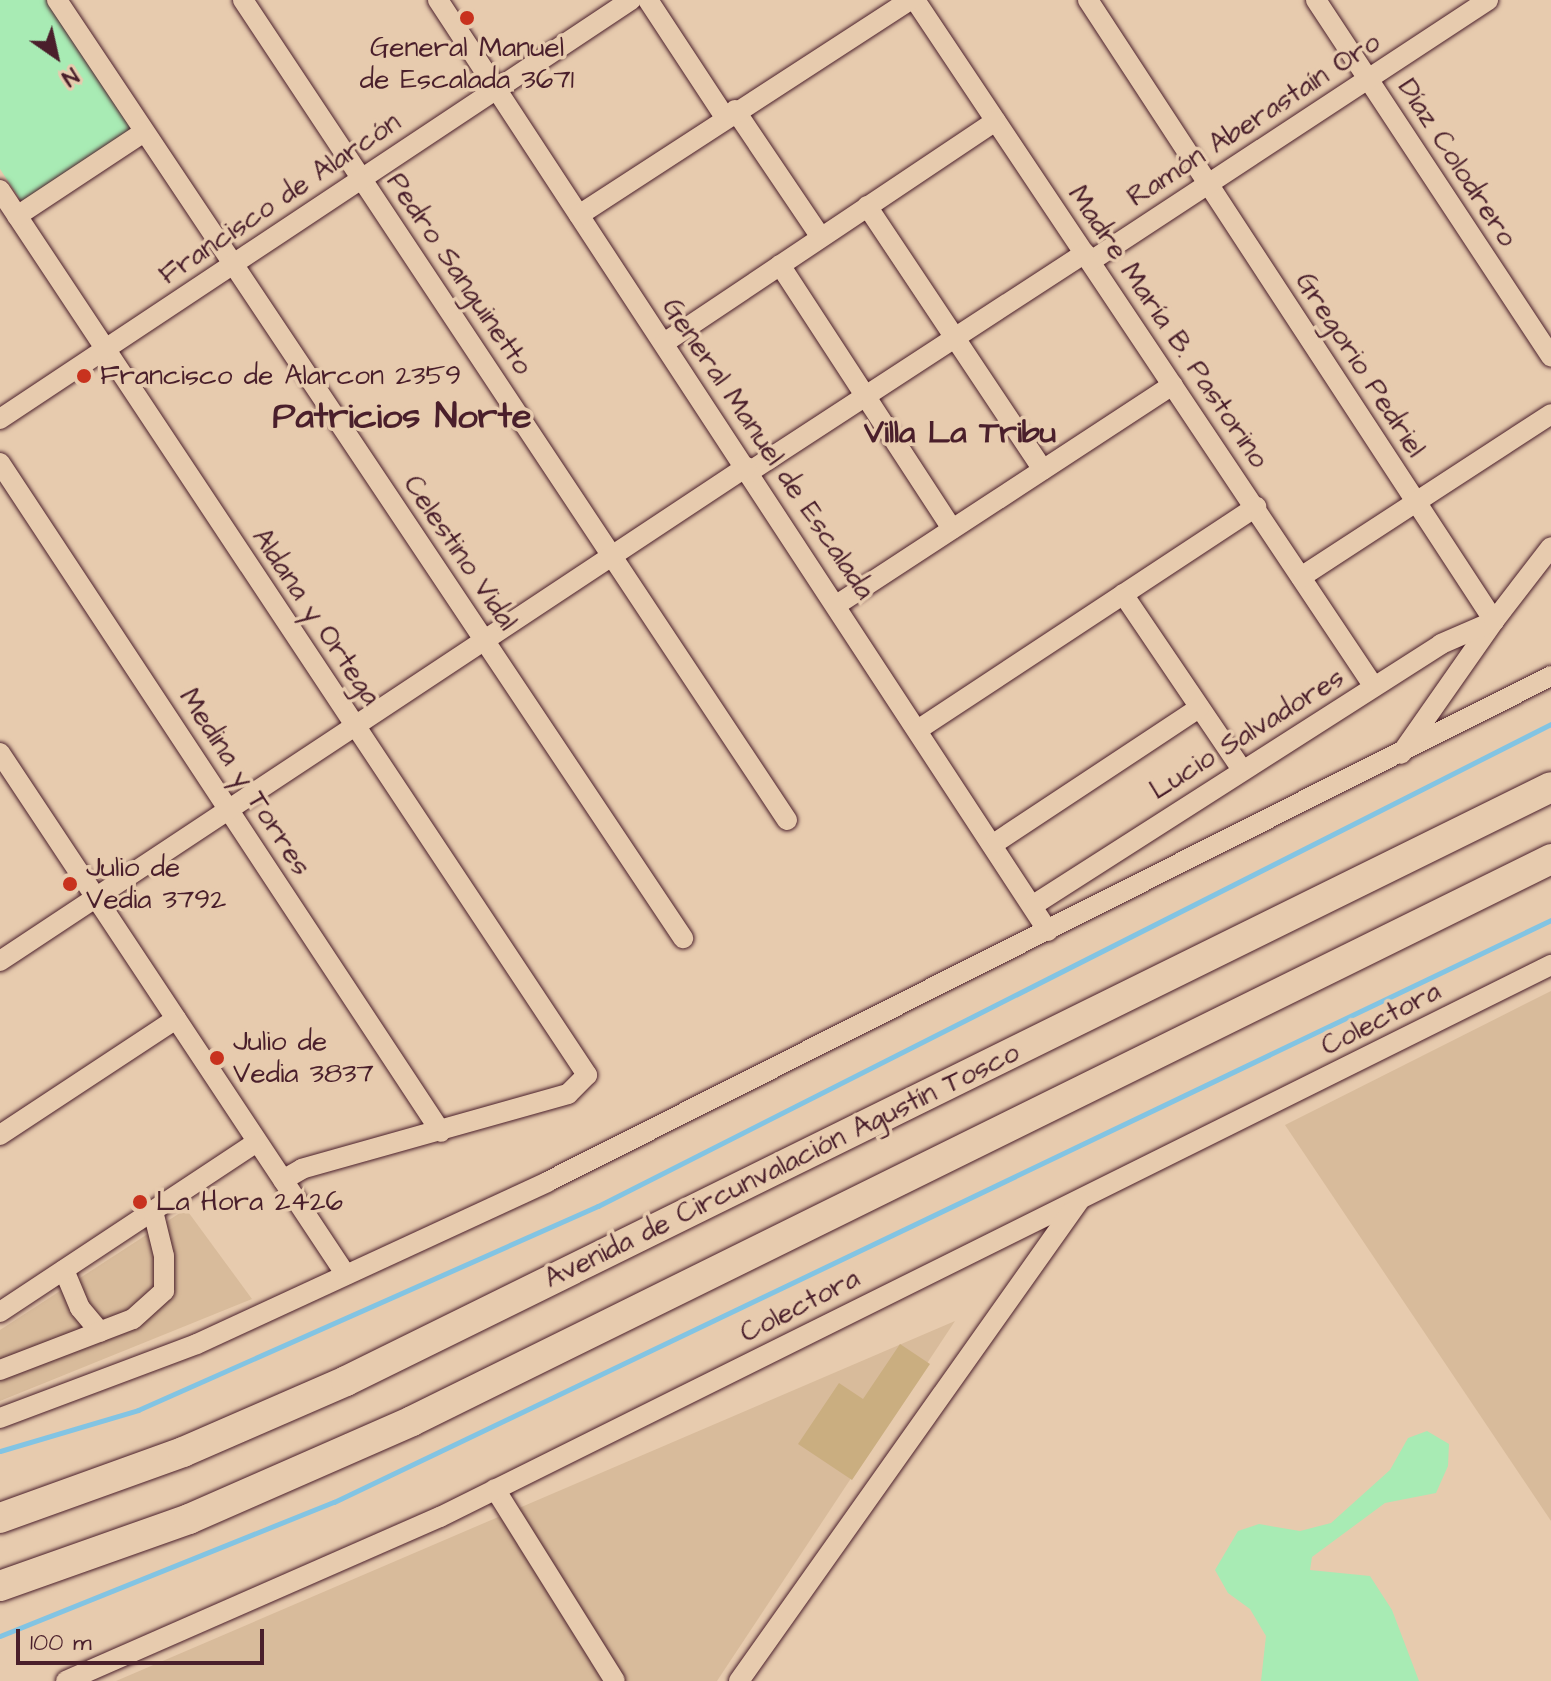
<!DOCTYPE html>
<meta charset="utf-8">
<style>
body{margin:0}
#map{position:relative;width:1551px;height:1681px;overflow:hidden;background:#e7cbae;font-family:"Architects Daughter",sans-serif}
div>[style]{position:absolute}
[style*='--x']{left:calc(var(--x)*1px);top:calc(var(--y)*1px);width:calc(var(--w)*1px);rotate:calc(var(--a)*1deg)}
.built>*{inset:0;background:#d8bb9b}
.green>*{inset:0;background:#a8ebb4}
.stream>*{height:5px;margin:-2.5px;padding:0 2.5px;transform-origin:2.5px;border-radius:2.5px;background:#82c4e3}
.building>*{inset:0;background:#caae80}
.roads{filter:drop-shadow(0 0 2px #4a1f2b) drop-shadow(0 0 2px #4a1f2b)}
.minor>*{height:20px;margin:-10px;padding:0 10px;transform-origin:10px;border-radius:10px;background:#e7cbae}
.highway>*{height:30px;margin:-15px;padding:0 15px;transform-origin:15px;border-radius:15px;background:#e7cbae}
.dots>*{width:22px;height:22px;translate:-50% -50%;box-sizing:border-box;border:4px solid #e7cbae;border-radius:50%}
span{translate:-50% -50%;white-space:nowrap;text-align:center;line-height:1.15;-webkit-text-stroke:7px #e7cbae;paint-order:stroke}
.poi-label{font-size:28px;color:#4a1f2b}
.left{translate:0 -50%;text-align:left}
.street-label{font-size:28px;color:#4a1f2b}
.quarter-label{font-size:32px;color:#4a1f2b;font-weight:700}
.district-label{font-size:36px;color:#4a1f2b;font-weight:700}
.north{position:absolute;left:16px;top:16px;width:80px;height:80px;-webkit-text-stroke:6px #e7cbae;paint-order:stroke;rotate:146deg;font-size:22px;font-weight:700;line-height:32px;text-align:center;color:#4a1f2b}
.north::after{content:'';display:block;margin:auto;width:28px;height:36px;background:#4a1f2b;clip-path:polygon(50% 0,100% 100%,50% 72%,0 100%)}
.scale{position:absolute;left:16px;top:1629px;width:248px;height:36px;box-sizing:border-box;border:4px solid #4a1f2b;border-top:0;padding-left:10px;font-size:24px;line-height:28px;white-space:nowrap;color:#4a1f2b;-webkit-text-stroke:6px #e7cbae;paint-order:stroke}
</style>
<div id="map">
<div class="built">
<div style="clip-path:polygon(1551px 991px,1551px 1521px,1285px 1125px)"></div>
<div style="clip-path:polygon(186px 1209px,252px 1299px,0 1401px,0 1330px)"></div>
<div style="clip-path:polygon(955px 1321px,717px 1681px,116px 1681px)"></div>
</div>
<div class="green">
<div style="clip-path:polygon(0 0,46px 0,135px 132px,25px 207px,0 169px)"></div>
<div style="clip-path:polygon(1427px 1431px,1449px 1444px,1448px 1466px,1436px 1493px,1385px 1503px,1312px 1557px,1310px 1570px,1370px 1576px,1392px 1610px,1419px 1681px,1261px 1681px,1266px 1636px,1250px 1609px,1228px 1593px,1215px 1570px,1238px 1531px,1259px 1524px,1300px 1531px,1331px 1523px,1390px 1470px,1408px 1438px)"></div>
</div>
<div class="stream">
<div style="--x:0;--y:1451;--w:144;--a:-16.5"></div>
<div style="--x:138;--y:1410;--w:503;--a:-23.92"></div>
<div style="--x:598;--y:1206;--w:1068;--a:-26.83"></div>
<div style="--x:0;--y:1636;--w:360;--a:-21.9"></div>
<div style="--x:334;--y:1502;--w:1349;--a:-25.56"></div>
</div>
<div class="building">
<div style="clip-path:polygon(900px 1344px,930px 1364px,852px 1480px,798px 1444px,839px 1383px,863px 1399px)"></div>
</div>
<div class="roads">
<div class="minor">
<div style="--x:57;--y:0;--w:1128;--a:56.28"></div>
<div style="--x:243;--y:0;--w:984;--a:56.44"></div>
<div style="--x:438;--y:0;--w:1113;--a:56.77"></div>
<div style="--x:648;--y:0;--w:140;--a:56.7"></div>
<div style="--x:915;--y:0;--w:826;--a:56.25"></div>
<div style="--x:1088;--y:0;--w:742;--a:56.82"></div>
<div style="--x:1494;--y:621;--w:162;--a:125"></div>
<div style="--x:1316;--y:0;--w:427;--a:56.6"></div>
<div style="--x:735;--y:110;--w:152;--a:56"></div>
<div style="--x:0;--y:190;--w:1062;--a:56.44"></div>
<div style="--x:587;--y:1075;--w:27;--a:135"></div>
<div style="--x:568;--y:1094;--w:276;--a:164.3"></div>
<div style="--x:302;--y:1169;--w:22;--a:150"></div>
<div style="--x:867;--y:206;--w:317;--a:56.3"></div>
<div style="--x:579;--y:215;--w:395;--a:-33"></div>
<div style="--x:17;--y:216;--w:152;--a:-33.5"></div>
<div style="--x:1091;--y:261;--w:475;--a:-33.3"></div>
<div style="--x:780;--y:265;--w:315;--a:56.9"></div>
<div style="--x:664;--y:343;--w:399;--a:-33.8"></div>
<div style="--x:0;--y:419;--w:757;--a:-33.59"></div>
<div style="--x:0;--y:463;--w:801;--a:56.61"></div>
<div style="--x:749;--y:472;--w:401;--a:-33.1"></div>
<div style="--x:1301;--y:577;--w:298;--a:-33.1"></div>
<div style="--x:1123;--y:594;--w:210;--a:55.9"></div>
<div style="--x:838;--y:604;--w:400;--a:-33.2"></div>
<div style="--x:919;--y:729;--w:404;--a:-33.4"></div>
<div style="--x:0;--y:753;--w:626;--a:56.46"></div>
<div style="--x:995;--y:843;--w:245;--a:-33.5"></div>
<div style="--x:1035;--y:904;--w:482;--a:-32.6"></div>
<div style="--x:1441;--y:644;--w:58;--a:-23.5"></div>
<div style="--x:1494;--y:621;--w:93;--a:-52.4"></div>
<div style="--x:0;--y:961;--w:895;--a:-33.51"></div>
<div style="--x:0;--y:1135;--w:211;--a:-33.4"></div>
<div style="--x:64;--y:1270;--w:41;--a:67.2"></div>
<div style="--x:80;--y:1308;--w:31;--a:50"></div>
<div style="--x:0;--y:1312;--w:308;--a:-33.5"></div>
<div style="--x:0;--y:1370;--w:142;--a:-21"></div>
<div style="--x:133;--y:1319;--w:42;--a:-42.1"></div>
<div style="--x:164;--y:1291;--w:35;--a:-90"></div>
<div style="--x:164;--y:1256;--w:46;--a:-103.7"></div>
<div style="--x:0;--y:1418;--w:210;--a:-20.6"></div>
<div style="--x:197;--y:1344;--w:386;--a:-24.8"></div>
<div style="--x:547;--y:1182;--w:1124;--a:-26.75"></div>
<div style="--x:495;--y:1489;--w:226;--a:58"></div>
<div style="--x:66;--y:1681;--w:408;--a:-23.7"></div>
<div style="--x:440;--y:1517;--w:1241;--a:-26.42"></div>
<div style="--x:739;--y:1681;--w:588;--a:-54.69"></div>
</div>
<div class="highway">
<div style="--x:0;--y:1518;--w:195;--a:-19.8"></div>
<div style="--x:183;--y:1452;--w:178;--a:-23.5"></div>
<div style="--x:346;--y:1381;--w:1343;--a:-26.24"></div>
<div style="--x:0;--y:1586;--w:201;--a:-19.5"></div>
<div style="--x:189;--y:1519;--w:244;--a:-23.7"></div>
<div style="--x:412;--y:1421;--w:1270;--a:-26.26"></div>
</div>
</div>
<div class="dots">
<div style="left:467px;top:18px;background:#c8321e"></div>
<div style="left:84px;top:376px;background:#c8321e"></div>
<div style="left:70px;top:884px;background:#c8321e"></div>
<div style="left:217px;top:1058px;background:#c8321e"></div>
<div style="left:140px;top:1202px;background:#c8321e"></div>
</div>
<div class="poi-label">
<span style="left:467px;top:64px">General Manuel<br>de Escalada 3671</span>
<span class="left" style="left:100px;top:376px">Francisco de Alarcon 2359</span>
<span class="left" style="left:86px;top:884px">Julio de<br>Vedia 3792</span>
<span class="left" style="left:233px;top:1058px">Julio de<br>Vedia 3837</span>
<span class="left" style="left:156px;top:1202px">La Hora 2426</span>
</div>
<div class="street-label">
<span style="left:1254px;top:120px;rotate:-33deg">Ramón Aberastaín Oro</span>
<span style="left:1457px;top:163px;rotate:57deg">Díaz Colodrero</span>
<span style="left:280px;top:199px;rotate:-34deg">Francisco de Alarcón</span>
<span style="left:459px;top:274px;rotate:56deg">Pedro Sanguinetto</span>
<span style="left:1168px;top:327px;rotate:56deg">Madre María B. Pastorino</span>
<span style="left:1360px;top:365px;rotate:57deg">Gregorio Pedriel</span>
<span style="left:768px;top:449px;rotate:56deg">General Manuel de Escalada</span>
<span style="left:460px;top:553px;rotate:56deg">Celestino Vidal</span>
<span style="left:316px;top:617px;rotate:56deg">Aldana y Ortega</span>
<span style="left:1247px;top:734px;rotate:-32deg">Lucio Salvadores</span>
<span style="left:245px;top:782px;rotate:57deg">Medina y Torres</span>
<span style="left:1381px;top:1019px;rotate:-27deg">Colectora</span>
<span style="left:782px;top:1166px;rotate:-26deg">Avenida de Circunvalación Agustín Tosco</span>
<span style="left:800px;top:1306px;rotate:-27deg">Colectora</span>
</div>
<div class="quarter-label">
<span style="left:960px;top:433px">Villa La Tribu</span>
</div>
<div class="district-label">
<span style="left:402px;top:417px">Patricios Norte</span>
</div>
<div class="north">N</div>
<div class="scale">100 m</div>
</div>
